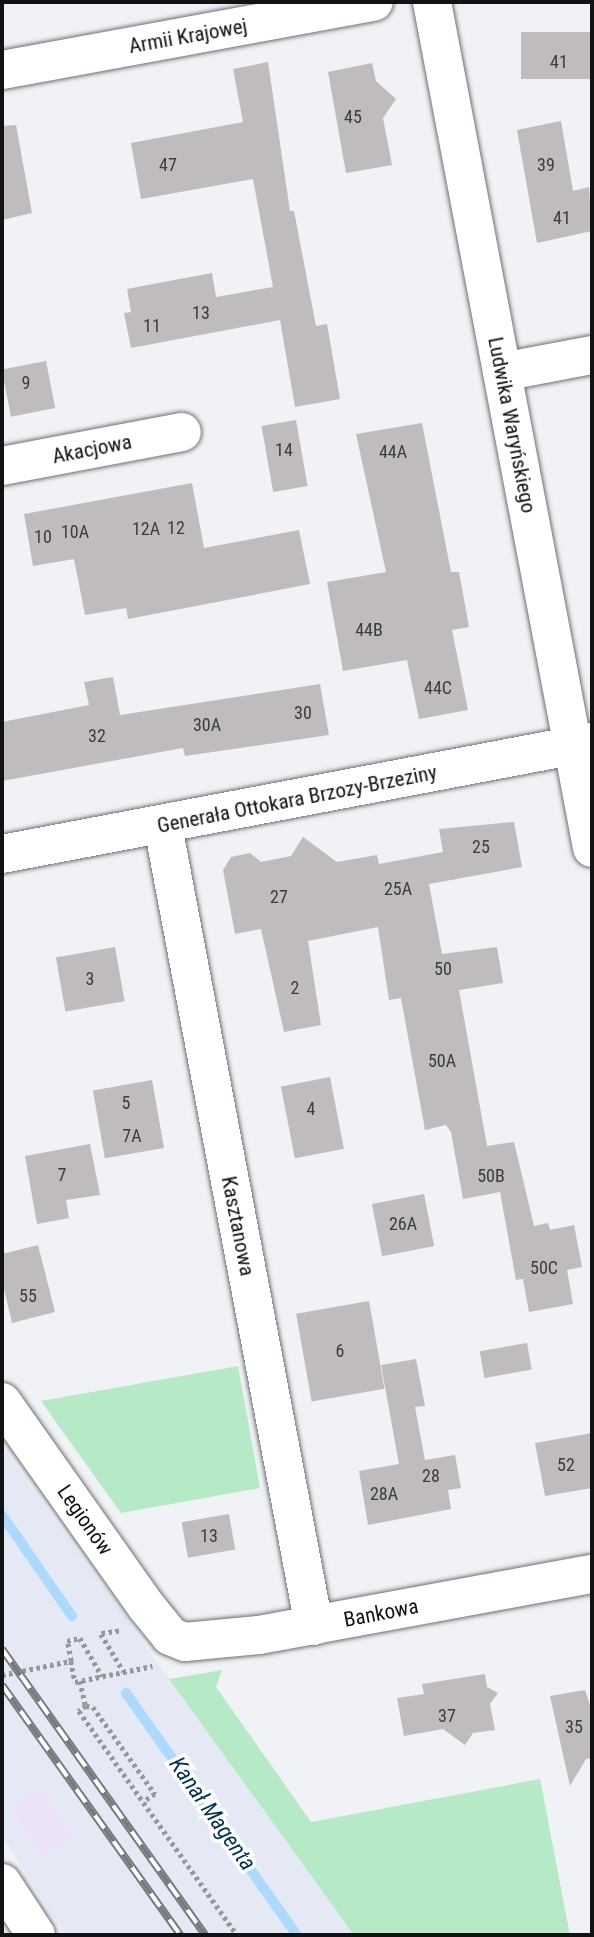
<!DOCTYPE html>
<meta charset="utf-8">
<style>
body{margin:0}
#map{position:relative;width:594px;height:1937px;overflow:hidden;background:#f0f2f6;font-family:"Roboto Condensed",sans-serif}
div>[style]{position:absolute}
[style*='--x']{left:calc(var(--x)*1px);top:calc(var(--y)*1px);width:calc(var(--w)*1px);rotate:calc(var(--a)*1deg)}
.built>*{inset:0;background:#e5e9f5}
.industrial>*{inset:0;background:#ede3f8;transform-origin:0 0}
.green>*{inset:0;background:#b6e9c6}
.stream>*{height:10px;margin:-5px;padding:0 5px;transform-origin:5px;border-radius:5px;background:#acd9fc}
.building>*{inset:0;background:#bfbbbf;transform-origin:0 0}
.path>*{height:4.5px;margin-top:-2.25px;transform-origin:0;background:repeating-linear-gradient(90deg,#959799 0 3.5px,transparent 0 7px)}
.roads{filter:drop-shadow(0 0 2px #6f7175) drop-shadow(0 0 2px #6f7175)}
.minor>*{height:38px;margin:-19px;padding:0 19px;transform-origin:19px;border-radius:19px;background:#fff}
.rail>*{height:8px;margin-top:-4px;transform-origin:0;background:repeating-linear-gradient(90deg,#fff 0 16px,#797a7d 0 32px);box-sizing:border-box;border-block:2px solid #797a7d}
span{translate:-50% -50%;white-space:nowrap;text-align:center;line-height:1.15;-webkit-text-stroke:7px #fff;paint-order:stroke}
.number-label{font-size:18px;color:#3c3c3e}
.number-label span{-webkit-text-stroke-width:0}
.street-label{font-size:21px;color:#111213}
.water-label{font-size:23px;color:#05334f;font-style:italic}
.frame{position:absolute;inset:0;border:4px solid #111213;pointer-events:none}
</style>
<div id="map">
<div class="built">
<div style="clip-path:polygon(2px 1446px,169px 1679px,354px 1935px,65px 1935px,2px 1836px)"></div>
</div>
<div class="industrial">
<div style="left:41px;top:1788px;width:57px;height:36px;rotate:57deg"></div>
</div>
<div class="green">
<div style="clip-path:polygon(238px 1366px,260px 1488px,121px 1513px,41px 1401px)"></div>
<div style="clip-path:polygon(222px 1670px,216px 1687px,311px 1822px,540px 1779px,570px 1935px,354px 1935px,169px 1679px)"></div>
</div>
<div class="stream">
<div style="--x:2;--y:1515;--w:123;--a:55.3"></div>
<div style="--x:126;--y:1693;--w:296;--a:54.8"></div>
</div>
<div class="building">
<div style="left:592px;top:32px;width:47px;height:71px;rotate:90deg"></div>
<div style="clip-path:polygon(268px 62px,290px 211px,294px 211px,316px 326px,327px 324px,340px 399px,295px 407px,280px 320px,131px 348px,124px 313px,131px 312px,127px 289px,169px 281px,212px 273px,216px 297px,273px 287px,253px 179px,141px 199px,131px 143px,243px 122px,233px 69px)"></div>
<div style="clip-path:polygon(372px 63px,376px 81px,396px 99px,383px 118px,392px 165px,346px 173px,328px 72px)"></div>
<div style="clip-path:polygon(561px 121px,573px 191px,589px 187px,592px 231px,537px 243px,517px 130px)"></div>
<div style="clip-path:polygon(16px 125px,32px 213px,2px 220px,2px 126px)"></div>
<div style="left:46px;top:361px;width:48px;height:45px;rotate:79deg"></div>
<div style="left:296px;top:420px;width:67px;height:35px;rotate:80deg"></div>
<div style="clip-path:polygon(422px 423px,451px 572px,459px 572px,469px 627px,452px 630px,468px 710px,419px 719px,407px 660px,343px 671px,327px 582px,386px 572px,356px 434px)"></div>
<div style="clip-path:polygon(192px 483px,204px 548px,299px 530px,310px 584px,128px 619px,126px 608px,85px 615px,74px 559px,33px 566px,24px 514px)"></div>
<div style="clip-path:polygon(113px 677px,120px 715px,320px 684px,329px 735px,185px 756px,183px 748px,2px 781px,2px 722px,89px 705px,84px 682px)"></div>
<div style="clip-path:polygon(514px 822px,522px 867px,429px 884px,442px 954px,497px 947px,503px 983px,459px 990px,487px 1146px,514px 1142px,534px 1226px,548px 1223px,550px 1230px,574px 1225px,582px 1267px,567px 1270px,573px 1304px,529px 1312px,523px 1279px,516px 1280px,500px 1192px,463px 1199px,451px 1132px,446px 1125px,425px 1130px,401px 998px,389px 1000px,378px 927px,308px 941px,321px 1025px,284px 1032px,261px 929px,235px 934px,223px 870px,231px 857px,250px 853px,261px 862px,291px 856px,303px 837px,337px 862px,377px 855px,379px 864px,443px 852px,439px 829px)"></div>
<div style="left:115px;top:947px;width:55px;height:60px;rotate:80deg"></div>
<div style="left:330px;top:1077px;width:73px;height:50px;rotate:79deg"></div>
<div style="left:152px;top:1080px;width:69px;height:60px;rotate:80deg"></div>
<div style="clip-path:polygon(90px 1144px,100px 1195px,66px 1200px,69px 1218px,37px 1224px,25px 1156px)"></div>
<div style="left:424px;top:1194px;width:53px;height:53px;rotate:79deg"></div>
<div style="clip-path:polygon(38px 1245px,55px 1312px,12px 1323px,2px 1280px,2px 1254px)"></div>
<div style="left:369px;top:1301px;width:89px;height:74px;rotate:80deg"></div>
<div style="left:527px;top:1343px;width:27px;height:48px;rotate:80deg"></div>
<div style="clip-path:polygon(416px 1359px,425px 1406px,415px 1407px,425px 1460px,455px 1455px,461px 1488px,448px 1490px,451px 1509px,368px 1525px,359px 1471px,399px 1464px,381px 1365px)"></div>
<div style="clip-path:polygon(592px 1433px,592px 1488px,545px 1496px,535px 1443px)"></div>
<div style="left:229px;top:1514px;width:36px;height:48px;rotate:80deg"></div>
<div style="clip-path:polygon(485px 1674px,487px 1687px,498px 1693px,490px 1704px,495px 1730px,473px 1733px,465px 1745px,443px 1729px,404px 1736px,397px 1698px,424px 1694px,422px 1684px)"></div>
<div style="clip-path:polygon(585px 1690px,592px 1711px,592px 1758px,586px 1759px,570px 1786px,550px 1696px)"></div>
</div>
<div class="path">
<div style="--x:119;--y:1631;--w:18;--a:171"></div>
<div style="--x:101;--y:1634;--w:44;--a:58.8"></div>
<div style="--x:71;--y:1661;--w:20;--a:-101"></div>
<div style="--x:67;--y:1641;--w:13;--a:-13"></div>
<div style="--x:80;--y:1638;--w:44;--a:59.9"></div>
<div style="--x:2;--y:1675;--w:70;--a:-11.5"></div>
<div style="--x:71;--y:1661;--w:21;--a:79"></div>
<div style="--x:75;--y:1682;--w:79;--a:-11.7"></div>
<div style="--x:80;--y:1681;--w:26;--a:77"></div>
<div style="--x:86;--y:1706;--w:9;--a:144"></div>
<div style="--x:79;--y:1711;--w:274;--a:54.8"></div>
<div style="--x:86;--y:1706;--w:7;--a:8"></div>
<div style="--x:93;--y:1707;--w:107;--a:54.5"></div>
<div style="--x:155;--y:1794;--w:14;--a:146"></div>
</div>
<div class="roads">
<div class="minor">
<div style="--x:432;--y:2;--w:861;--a:79.29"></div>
<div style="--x:2;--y:70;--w:378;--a:-10.4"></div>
<div style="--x:502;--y:372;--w:92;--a:-10.7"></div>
<div style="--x:2;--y:466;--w:183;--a:-10.7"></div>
<div style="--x:163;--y:826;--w:814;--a:79.31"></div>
<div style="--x:2;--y:854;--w:601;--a:-10.75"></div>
<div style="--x:2;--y:1402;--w:250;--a:54.8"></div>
<div style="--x:146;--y:1606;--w:38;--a:51"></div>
<div style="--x:170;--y:1636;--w:16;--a:22"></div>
<div style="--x:185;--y:1642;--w:74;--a:-5.4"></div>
<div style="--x:259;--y:1635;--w:339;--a:-10.4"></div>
<div style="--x:2;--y:1883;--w:62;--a:56.8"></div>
</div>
</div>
<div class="rail">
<div style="--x:2;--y:1649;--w:351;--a:54.6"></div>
<div style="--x:2;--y:1685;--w:307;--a:54.5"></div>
</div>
<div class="number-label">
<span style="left:559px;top:62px">41</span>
<span style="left:353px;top:117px">45</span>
<span style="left:168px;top:165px">47</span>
<span style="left:546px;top:165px">39</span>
<span style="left:562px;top:218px">41</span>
<span style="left:201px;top:313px">13</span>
<span style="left:152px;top:326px">11</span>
<span style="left:26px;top:383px">9</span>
<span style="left:284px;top:450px">14</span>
<span style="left:393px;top:452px">44A</span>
<span style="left:176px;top:528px">12</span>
<span style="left:146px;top:529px">12A</span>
<span style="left:75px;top:532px">10A</span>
<span style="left:43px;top:537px">10</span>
<span style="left:369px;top:630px">44B</span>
<span style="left:438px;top:688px">44C</span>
<span style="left:303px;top:713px">30</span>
<span style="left:207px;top:725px">30A</span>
<span style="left:97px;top:736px">32</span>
<span style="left:481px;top:847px">25</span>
<span style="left:398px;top:889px">25A</span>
<span style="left:279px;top:897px">27</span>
<span style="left:443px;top:969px">50</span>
<span style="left:90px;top:979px">3</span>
<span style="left:295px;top:988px">2</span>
<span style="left:442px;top:1061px">50A</span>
<span style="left:126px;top:1103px">5</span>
<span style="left:311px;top:1109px">4</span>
<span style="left:132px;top:1136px">7A</span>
<span style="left:62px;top:1175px">7</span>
<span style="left:491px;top:1176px">50B</span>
<span style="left:403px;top:1224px">26A</span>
<span style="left:544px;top:1268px">50C</span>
<span style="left:28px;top:1296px">55</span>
<span style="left:340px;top:1351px">6</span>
<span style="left:566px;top:1465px">52</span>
<span style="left:431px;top:1476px">28</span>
<span style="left:384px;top:1494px">28A</span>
<span style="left:209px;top:1536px">13</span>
<span style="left:447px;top:1716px">37</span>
<span style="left:574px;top:1727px">35</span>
</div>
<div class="street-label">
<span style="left:188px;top:36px;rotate:-10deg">Armii Krajowej</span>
<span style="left:512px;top:425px;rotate:79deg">Ludwika Waryńskiego</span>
<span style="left:92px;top:449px;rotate:-11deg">Akacjowa</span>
<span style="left:297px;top:799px;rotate:-11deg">Generała Ottokara Brzozy-Brzeziny</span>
<span style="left:238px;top:1226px;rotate:79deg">Kasztanowa</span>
<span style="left:85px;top:1520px;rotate:55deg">Legionów</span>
<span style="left:381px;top:1613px;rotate:-11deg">Bankowa</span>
</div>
<div class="water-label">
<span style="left:212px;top:1814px;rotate:55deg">Kanał Magenta</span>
</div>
<div class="frame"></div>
</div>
